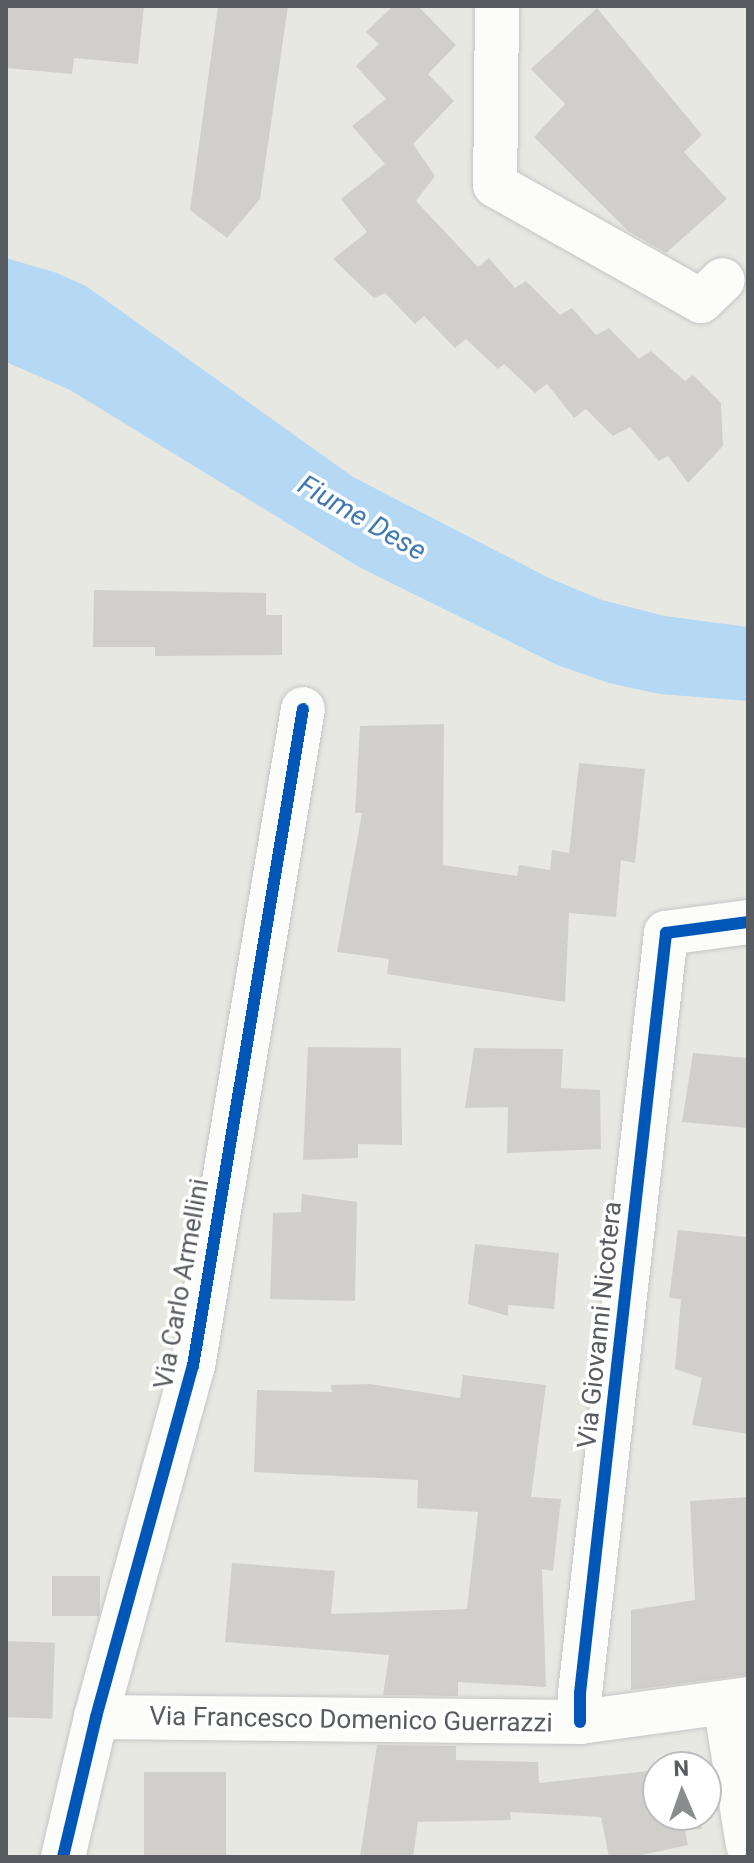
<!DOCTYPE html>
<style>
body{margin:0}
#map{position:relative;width:754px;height:1863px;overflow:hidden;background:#e8e8e3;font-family:Roboto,sans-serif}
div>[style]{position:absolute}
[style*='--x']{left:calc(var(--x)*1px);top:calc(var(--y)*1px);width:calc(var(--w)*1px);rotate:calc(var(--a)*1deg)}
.water>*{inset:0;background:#b5d9f4}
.building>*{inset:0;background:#d0cfcc;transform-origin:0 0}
.roads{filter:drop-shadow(0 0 2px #c5c5c5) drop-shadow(0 0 2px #c5c5c5)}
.minor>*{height:44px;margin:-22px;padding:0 22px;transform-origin:22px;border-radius:22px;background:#fcfcfb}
.cycleway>*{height:12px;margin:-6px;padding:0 6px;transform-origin:6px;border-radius:6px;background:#0057b8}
span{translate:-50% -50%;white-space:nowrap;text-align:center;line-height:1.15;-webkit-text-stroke:7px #fff;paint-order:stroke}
.street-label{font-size:26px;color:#585c60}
.water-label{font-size:28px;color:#4179b4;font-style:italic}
.frame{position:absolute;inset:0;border:8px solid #585c60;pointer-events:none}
.north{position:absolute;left:642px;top:1751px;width:80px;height:80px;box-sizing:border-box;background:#fff;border:2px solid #bcbebf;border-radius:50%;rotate:358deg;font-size:22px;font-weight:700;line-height:32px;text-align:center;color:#585c60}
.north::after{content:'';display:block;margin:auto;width:28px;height:36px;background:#8a8d8e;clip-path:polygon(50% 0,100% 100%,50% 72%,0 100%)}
</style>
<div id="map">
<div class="water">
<div style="clip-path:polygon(6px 258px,57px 273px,86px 286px,353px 477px,549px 578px,602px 600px,665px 616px,748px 627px,748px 701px,659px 694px,609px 683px,557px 665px,359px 567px,70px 390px,6px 362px)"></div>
</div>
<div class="building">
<div style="clip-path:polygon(6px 6px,144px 6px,138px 64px,74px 58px,72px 74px,6px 68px)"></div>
<div style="clip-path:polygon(218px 6px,288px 6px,260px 199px,227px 238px,190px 210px)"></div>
<div style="clip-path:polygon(393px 6px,418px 6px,456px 45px,428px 74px,454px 101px,413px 144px,435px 176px,416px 201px,478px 267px,489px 258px,515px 288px,526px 281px,560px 315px,572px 308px,596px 335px,609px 328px,639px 359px,651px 351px,685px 381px,693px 375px,721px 403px,723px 446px,688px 483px,668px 456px,659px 461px,630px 427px,613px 436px,586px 409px,574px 418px,547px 384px,535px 393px,504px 364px,498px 369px,466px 339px,455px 348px,424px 316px,415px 324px,385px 293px,374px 298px,333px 259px,367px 232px,341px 199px,385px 164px,352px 126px,386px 99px,356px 66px,379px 44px,366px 32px)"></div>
<div style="clip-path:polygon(597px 8px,702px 135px,684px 152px,727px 199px,666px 253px,628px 231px,534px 137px,565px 104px,531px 69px)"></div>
<div style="clip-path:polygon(94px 590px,266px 593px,266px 615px,282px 615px,282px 655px,155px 656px,155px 647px,93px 647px)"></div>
<div style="clip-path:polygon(444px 724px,443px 865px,517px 876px,519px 865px,550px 870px,552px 850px,569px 853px,579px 763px,645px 769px,635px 863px,621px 860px,616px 917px,569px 913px,565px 1002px,387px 974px,389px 959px,337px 952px,362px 813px,355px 813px,360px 726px)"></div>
<div style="clip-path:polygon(308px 1047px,401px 1048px,402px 1145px,358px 1144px,358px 1158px,303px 1160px)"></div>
<div style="clip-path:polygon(474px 1048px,563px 1049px,561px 1088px,600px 1090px,601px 1149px,507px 1153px,508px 1107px,465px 1108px)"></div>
<div style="clip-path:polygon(693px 1053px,748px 1058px,748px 1128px,682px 1122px)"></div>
<div style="clip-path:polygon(302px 1194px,357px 1202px,355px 1301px,270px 1299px,273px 1213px,301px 1212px)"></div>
<div style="clip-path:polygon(678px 1230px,748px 1237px,748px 1434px,692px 1425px,702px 1378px,675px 1369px,681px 1299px,669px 1298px)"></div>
<div style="clip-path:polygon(475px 1244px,559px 1253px,554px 1309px,508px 1305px,508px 1316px,468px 1304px)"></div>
<div style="clip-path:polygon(463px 1375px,546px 1385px,531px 1497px,561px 1499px,553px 1571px,542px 1569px,546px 1687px,458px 1682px,458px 1696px,383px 1695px,389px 1655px,225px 1642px,232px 1563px,335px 1571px,331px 1614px,467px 1609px,478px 1512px,417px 1508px,418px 1480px,254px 1472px,257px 1390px,332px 1392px,331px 1385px,370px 1384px,460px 1398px)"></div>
<div style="clip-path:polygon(748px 1497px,748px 1675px,631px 1690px,631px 1610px,695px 1600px,690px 1501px)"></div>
<div style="left:52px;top:1576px;width:48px;height:40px"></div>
<div style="left:6px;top:1641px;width:49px;height:76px;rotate:2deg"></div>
<div style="clip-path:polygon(377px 1745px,456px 1746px,456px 1760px,538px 1762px,539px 1783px,658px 1770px,658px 1815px,700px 1815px,702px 1829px,685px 1830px,688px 1845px,632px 1857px,609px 1857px,601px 1817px,510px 1812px,511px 1820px,418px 1822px,413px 1857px,360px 1857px)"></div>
<div style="left:226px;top:1772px;width:85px;height:82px;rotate:90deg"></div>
</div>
<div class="roads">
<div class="minor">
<div style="--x:497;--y:6;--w:179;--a:90.6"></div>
<div style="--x:495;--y:185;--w:236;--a:29.4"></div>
<div style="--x:701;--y:301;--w:30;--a:-44"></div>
<div style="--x:725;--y:1703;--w:144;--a:80.8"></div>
<div style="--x:96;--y:1717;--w:484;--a:0.6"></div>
<div style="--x:580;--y:1722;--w:170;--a:-7.8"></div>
<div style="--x:580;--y:1722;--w:29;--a:-90"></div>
<div style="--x:580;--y:1693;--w:765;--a:-83.54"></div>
<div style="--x:666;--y:933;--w:83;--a:-7.6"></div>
<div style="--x:63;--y:1857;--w:144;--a:-76.7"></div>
<div style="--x:96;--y:1717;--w:364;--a:-74.6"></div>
<div style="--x:193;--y:1366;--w:666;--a:-80.5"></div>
</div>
</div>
<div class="cycleway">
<div style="--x:580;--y:1722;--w:29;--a:-90"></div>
<div style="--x:580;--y:1693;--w:765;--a:-83.54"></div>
<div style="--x:666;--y:933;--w:83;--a:-7.6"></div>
<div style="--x:63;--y:1857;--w:144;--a:-76.7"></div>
<div style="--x:96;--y:1717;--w:364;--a:-74.6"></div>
<div style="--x:193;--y:1366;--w:666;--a:-80.5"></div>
</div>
<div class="street-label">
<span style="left:182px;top:1284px;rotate:-80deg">Via Carlo Armellini</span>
<span style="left:600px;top:1325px;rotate:-84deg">Via Giovanni Nicotera</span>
<span style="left:351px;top:1720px;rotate:1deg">Via Francesco Domenico Guerrazzi</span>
</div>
<div class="water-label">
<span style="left:362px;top:518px;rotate:30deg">Fiume Dese</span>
</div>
<div class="frame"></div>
<div class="north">N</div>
</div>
